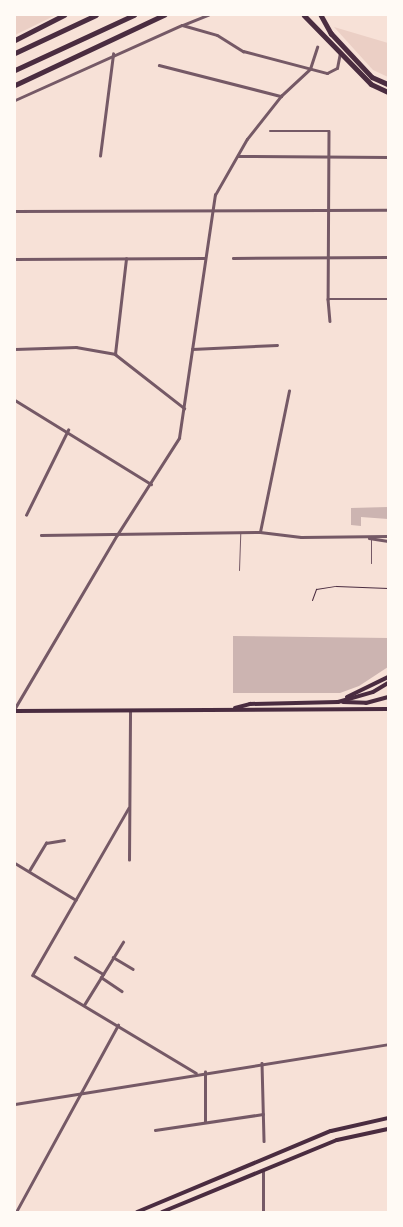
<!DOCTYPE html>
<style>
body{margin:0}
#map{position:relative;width:403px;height:1227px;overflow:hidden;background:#f7e1d7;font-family:Rubik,sans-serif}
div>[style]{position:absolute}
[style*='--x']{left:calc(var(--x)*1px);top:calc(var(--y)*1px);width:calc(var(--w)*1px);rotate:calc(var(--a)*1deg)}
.green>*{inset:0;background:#ebcfc5}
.building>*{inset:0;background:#ccb4b1}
.path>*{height:1px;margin:-0.5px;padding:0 0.5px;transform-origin:0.5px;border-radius:0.5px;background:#4a2c40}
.service>*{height:1px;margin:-0.5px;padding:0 0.5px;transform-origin:0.5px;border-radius:0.5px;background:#755966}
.minor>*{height:2.5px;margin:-1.25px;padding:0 1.25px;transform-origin:1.25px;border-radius:1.25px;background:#755966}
.tertiary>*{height:3px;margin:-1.5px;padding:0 1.5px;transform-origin:1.5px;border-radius:1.5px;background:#755966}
.secondary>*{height:4px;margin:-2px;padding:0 2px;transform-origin:2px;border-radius:2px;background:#4a2c40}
.primary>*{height:4.5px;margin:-2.25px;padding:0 2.25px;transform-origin:2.25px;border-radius:2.25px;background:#4a2c40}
.trunk>*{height:4.5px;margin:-2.25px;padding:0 2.25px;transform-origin:2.25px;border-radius:2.25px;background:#4a2c40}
span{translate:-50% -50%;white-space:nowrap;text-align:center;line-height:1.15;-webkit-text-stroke:5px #fffaf5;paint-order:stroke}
.frame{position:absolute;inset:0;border:16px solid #fffaf5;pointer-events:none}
</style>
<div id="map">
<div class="green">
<div style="clip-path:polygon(15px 15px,56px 15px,15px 35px)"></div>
<div style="clip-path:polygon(334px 27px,388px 43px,388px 77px,373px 70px)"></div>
</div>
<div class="building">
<div style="clip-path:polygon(388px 507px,388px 519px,361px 517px,361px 526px,351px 525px,351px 508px)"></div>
<div style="clip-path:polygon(233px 636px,388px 638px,388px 667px,359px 686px,340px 693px,233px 693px)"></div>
</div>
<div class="path">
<div style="--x:312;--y:600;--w:12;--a:-70"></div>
<div style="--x:316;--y:589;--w:20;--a:-9"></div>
<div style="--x:336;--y:586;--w:52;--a:2.2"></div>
</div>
<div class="service">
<div style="--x:371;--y:539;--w:24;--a:90"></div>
<div style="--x:239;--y:570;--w:37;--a:-88"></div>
</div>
<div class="minor">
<div style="--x:183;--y:25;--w:27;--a:-22"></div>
<div style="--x:159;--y:65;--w:126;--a:14.3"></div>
<div style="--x:270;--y:131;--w:59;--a:0"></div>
<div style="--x:329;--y:131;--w:168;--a:90.3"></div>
<div style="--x:328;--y:299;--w:22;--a:85"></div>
<div style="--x:100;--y:156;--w:103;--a:-82.7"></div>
<div style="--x:238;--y:156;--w:150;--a:0.4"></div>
<div style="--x:15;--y:211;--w:373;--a:-0.2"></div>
<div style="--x:233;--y:258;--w:155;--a:-0.4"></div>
<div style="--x:15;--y:259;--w:189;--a:-0.3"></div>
<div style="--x:328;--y:299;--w:60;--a:0"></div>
<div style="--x:15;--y:349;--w:61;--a:-1.9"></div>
<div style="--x:76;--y:347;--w:40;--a:10"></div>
<div style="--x:115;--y:354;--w:88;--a:38"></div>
<div style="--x:192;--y:349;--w:85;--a:-2.7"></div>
<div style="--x:115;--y:354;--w:96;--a:-83.4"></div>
<div style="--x:15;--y:400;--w:160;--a:31.7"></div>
<div style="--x:26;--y:515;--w:95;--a:-63.7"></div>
<div style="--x:260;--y:532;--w:144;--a:-78.4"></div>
<div style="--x:41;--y:535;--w:219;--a:-0.8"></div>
<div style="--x:260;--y:532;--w:41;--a:7"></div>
<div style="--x:301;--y:537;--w:87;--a:-0.7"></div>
<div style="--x:369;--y:538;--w:19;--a:9"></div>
<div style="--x:15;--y:708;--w:201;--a:-59.5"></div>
<div style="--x:117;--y:535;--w:115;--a:-57.4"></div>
<div style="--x:179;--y:438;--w:246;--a:-81.6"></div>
<div style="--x:215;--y:195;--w:64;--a:-60.3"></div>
<div style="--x:247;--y:139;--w:55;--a:-51.7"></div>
<div style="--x:281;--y:96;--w:40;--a:-43"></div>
<div style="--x:310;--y:69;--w:23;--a:-72"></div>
<div style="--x:129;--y:808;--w:193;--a:119.9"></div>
<div style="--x:33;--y:975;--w:190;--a:31"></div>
<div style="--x:129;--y:860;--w:149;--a:-89.6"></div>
<div style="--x:15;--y:863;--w:71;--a:31.2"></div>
<div style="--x:29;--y:871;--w:33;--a:-59"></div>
<div style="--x:46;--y:843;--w:18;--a:-9"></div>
<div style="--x:75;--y:957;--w:33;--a:31"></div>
<div style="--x:113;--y:957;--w:23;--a:31"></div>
<div style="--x:101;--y:977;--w:25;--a:34"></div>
<div style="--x:84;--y:1005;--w:74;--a:-58.2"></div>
<div style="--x:262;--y:1063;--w:78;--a:88.5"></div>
<div style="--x:15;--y:1104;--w:378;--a:-9.1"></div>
<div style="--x:205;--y:1122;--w:50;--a:-90"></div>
<div style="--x:155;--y:1130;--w:109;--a:-8.4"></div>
<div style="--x:16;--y:1212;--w:213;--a:-61.4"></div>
</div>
<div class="tertiary">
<div style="--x:15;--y:100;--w:183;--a:-24.2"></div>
<div style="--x:182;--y:25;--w:36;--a:16"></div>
<div style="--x:217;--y:35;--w:31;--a:32"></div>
<div style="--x:243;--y:51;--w:87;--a:14.7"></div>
<div style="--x:327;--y:73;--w:11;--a:-27"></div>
<div style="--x:337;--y:68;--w:16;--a:-79"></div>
<div style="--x:263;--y:1171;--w:41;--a:90"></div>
</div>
<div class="secondary">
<div style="--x:347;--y:697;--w:46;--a:-26"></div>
<div style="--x:343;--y:702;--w:23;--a:2"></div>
<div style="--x:366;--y:703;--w:23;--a:-15"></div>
<div style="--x:235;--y:708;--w:16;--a:-15"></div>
<div style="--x:250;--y:704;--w:88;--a:-1.3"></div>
<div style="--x:338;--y:702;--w:36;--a:-16"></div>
<div style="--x:373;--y:692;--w:17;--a:-31"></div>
<div style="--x:15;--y:711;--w:373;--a:-0.3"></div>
<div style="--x:137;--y:1212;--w:210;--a:-22.7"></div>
<div style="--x:331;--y:1131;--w:58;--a:-12.8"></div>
<div style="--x:162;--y:1212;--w:189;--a:-22.4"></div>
<div style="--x:337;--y:1140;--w:52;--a:-12.2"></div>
</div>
<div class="primary">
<div style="--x:304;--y:15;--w:96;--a:45.8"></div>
<div style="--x:371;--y:84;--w:19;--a:25"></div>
<div style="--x:321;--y:15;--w:21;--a:61"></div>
<div style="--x:331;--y:33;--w:60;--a:47"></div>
<div style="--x:372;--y:77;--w:17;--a:24"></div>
<div style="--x:15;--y:40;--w:55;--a:-27"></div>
<div style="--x:15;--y:85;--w:165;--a:-25.2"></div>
</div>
<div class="trunk">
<div style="--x:15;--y:53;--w:89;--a:-25.1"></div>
<div style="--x:15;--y:70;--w:131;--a:-24.8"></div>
</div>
<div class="frame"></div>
</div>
